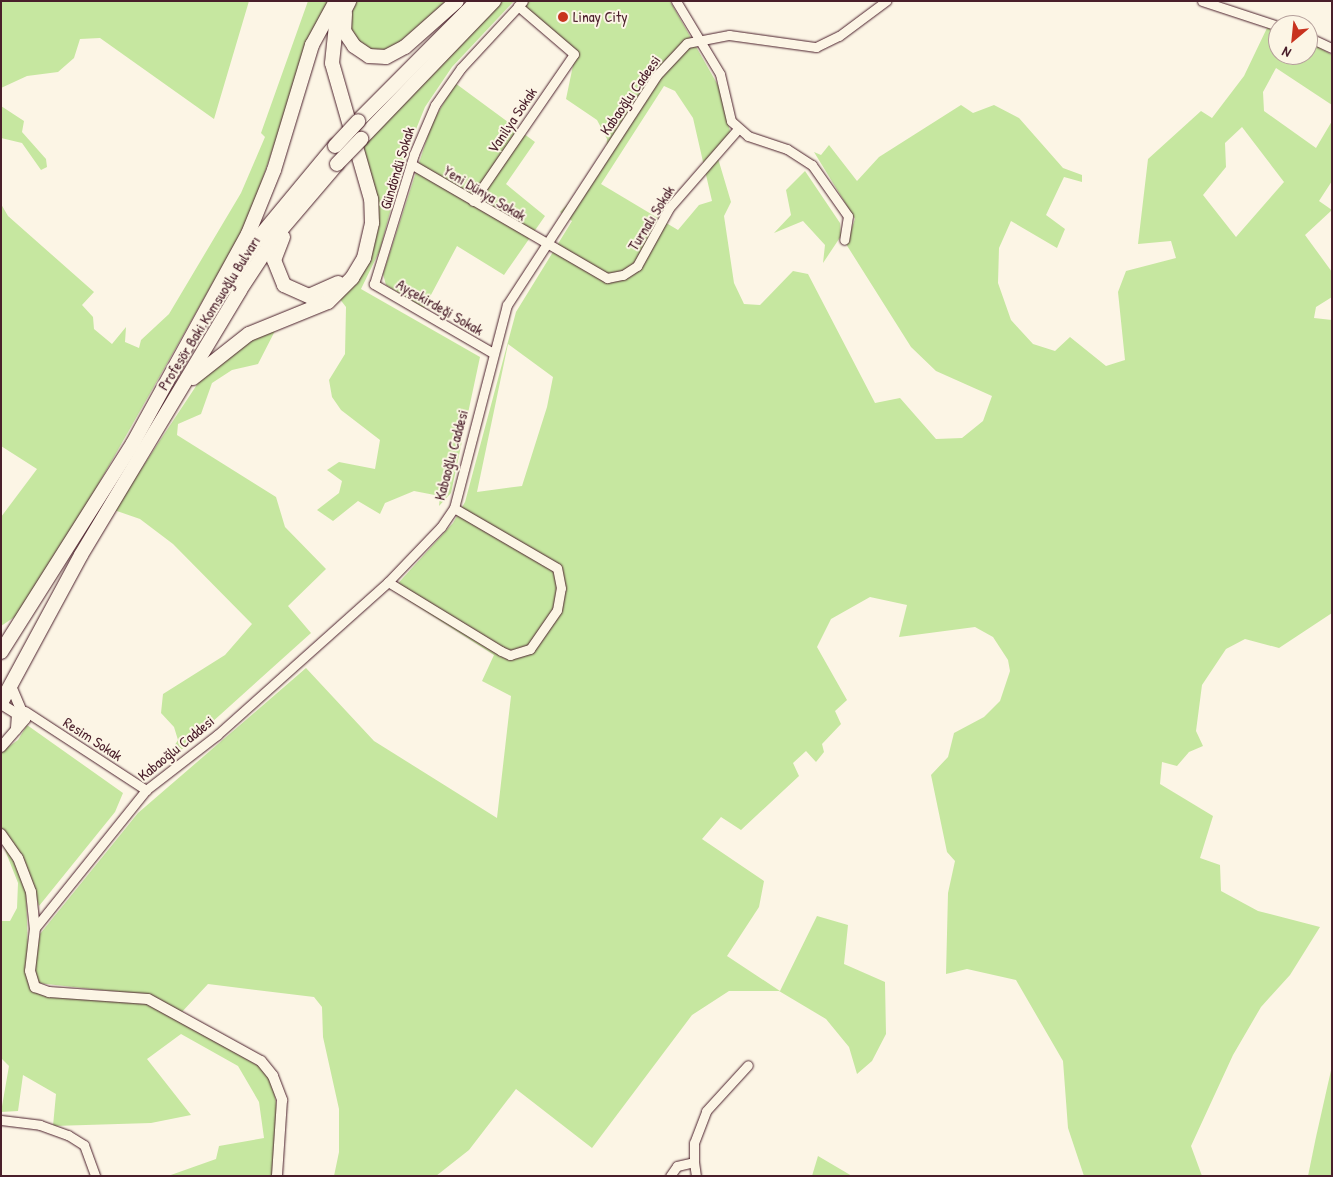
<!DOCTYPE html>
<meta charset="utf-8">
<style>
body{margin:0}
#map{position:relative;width:1333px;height:1177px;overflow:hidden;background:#fcf5e5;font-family:"Patrick Hand",sans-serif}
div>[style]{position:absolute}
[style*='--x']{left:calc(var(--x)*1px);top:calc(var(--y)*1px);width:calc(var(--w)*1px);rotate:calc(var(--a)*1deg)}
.green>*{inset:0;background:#c6e7a0}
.roads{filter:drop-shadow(0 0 1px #4a1f2b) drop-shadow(0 0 1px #4a1f2b)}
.minor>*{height:9px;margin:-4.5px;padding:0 4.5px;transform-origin:4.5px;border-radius:4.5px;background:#fcf5e5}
.tertiary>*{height:10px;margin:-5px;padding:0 5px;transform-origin:5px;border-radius:5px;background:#fcf5e5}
.primary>*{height:14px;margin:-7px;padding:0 7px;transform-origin:7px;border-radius:7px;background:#fcf5e5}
.trunk>*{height:14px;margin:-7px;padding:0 7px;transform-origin:7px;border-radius:7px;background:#fcf5e5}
.bridges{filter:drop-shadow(0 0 1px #4a1f2b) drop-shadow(0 0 1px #4a1f2b)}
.primary-bridge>*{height:14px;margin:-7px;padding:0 7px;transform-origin:7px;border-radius:7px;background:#fcf5e5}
.dots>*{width:14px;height:14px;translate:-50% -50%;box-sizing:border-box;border:2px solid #fcf5e5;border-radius:50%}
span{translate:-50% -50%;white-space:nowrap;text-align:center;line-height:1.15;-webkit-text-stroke:4px #fcf5e5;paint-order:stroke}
.poi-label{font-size:15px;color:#4a1f2b}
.left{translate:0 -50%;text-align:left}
.street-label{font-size:15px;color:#4a1f2b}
.frame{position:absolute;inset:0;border:2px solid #4a1f2b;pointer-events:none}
.north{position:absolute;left:1268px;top:15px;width:50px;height:50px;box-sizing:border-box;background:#fcf5e5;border:1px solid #b59f9b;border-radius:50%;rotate:208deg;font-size:14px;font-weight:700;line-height:20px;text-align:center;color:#4a1f2b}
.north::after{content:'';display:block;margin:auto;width:18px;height:22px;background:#c8321e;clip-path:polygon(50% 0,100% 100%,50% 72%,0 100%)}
</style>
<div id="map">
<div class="green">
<div style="clip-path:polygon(1px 1px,249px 1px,214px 119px,100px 38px,80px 39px,74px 58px,58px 72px,27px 76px,1px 88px)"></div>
<div style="clip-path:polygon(308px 1px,329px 1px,312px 33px,249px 219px,73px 529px,16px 616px,1px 626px,1px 517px,37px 469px,1px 446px,1px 204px,8px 216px,94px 292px,82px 305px,93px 317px,94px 329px,112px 344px,126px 327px,125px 342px,139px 348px,141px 340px,169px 314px,241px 193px,265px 137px,261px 133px)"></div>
<div style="clip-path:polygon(355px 1px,447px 1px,395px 46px,374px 53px,347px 32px)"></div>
<div style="clip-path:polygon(501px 1px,514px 1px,452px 67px,425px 107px,404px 159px,380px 250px,361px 289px,480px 357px,451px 493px,439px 506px,440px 496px,414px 491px,385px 503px,380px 514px,358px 501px,333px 521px,317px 510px,339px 493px,342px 481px,327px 470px,339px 462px,375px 469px,380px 440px,341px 410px,332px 397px,329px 380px,345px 354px,346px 307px,339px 298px,372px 248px,361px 149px)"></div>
<div style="clip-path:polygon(evenodd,529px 1px,670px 1px,719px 87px,733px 143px,717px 155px,731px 202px,724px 216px,734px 283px,744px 304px,760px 305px,793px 271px,808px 274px,875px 403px,900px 398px,936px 439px,962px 438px,983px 421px,992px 396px,936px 371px,911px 347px,846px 244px,855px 219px,814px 152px,821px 155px,829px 145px,857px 181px,879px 157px,961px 105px,973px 113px,994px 105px,1019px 118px,1063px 168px,1082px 175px,1082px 182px,1064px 177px,1046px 215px,1065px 229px,1057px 248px,1011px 221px,999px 248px,998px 283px,1011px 320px,1033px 344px,1055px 351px,1070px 337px,1106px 366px,1125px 360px,1118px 292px,1126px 271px,1176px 258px,1171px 241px,1138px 244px,1148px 159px,1201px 111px,1212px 118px,1244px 76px,1267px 28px,1278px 31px,1278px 55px,1308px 55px,1308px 41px,1332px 55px,1332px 105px,1276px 68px,1263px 92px,1264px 111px,1316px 148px,1332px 121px,1332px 181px,1319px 201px,1332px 210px,1305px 235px,1332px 272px,1332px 297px,1316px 307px,1314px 318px,1332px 320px,1332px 613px,1279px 648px,1245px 639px,1226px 649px,1202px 685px,1196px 731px,1203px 746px,1189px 752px,1177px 766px,1162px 762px,1160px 784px,1213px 816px,1200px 858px,1220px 865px,1221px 891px,1258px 911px,1320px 927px,1290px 975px,1261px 1007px,1233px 1055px,1191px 1146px,1202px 1176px,1084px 1176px,1068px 1128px,1063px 1061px,1016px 980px,967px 969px,946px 974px,948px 893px,955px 861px,947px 852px,931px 775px,948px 757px,954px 733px,984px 717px,1000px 701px,1010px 671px,1008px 660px,993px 637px,975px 627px,899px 637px,907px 605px,870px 597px,831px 619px,817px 647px,847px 700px,835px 711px,841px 724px,822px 744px,824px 752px,816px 762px,806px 751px,793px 763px,799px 776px,741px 830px,721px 817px,702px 839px,764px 881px,759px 907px,727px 956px,780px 991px,817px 916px,848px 925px,844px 964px,885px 982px,886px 1034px,872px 1061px,857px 1074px,849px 1047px,826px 1019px,779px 991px,729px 991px,692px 1015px,592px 1148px,516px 1089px,469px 1150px,436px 1176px,334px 1176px,339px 1152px,339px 1109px,323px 1037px,322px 1007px,314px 997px,208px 984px,180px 1014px,159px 999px,138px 994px,37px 983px,33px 973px,40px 934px,138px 813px,306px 668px,374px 741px,497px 818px,511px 696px,482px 681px,494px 655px,392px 590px,453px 523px,465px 502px,516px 312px,572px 221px,560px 212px,592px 179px,606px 155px,607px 139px,597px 120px,566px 99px,576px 51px,524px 6px,529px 1px,664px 86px,675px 91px,693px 118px,712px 201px,699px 205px,678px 230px,601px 184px,664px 86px,529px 1px,1242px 127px,1284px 182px,1236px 237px,1203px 195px,1226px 167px,1225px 143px,1242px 127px,529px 1px,508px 344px,553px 377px,547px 407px,522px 486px,477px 492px,508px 344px)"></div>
<div style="clip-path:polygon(455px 83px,535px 142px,506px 184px,545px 216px,504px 275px,457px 246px,424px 308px,386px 285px,383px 274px,432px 123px)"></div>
<div style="clip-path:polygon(1px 106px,24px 121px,22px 132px,46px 159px,47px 167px,41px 170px,22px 143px,1px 138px)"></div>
<div style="clip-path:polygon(805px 171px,840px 223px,841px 236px,823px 263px,825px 245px,803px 221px,774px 233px,791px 215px,786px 190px)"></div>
<div style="clip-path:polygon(277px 327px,258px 364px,232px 370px,212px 383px,201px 414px,178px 424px,177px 435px,276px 497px,285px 527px,326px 569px,288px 606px,311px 633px,160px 769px,178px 740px,174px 727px,161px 713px,163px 694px,225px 655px,252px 624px,173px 544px,140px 519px,114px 510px,202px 377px,232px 349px)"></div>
<div style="clip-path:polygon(27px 725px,123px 793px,115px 812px,39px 906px,26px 865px,1px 829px,1px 752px,18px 740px)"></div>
<div style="clip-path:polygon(1px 840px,10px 851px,26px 889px,29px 987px,39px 993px,135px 1000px,160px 1009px,262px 1068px,273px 1085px,280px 1126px,273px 1176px,168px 1176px,216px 1159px,219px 1146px,264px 1138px,259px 1102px,238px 1066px,181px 1034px,147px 1059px,191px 1115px,151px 1123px,53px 1126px,56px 1094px,23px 1075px,18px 1111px,1px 1112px,9px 1066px,1px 1058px,1px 921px,10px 921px,17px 908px,18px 883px)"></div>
<div style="clip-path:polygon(1332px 1066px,1332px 1176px,1308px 1176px,1316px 1137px)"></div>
<div style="clip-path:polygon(818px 1156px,852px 1176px,812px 1176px)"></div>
</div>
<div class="roads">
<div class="minor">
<div style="--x:676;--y:1;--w:85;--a:58.9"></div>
<div style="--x:720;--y:74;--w:48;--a:76.8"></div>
<div style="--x:731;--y:121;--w:23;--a:41"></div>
<div style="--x:748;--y:136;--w:41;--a:18.4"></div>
<div style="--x:787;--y:149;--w:30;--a:33"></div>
<div style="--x:812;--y:165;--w:62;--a:54.8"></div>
<div style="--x:848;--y:216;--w:24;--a:99"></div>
<div style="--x:1202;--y:1;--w:80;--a:18.2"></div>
<div style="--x:1308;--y:37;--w:26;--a:25"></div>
<div style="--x:411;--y:164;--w:227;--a:30.2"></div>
<div style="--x:607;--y:278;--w:16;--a:-11"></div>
<div style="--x:623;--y:275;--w:17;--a:-33"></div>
<div style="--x:637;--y:266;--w:66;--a:-61.1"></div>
<div style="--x:669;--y:208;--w:105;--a:-48.9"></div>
<div style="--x:473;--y:201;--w:178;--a:-55.5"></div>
<div style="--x:574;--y:54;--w:74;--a:-139.4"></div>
<div style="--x:493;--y:353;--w:138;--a:-149.9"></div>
<div style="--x:374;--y:284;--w:136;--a:-72.9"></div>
<div style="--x:414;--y:154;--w:53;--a:-66.8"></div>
<div style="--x:435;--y:105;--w:45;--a:-54.9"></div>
<div style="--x:461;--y:68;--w:91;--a:-47.2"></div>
<div style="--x:388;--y:582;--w:132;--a:31.4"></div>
<div style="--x:501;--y:651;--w:10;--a:24"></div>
<div style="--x:510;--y:655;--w:21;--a:-17"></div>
<div style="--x:530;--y:649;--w:47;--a:-55.3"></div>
<div style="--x:557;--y:610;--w:22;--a:-80"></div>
<div style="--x:561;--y:588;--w:20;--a:-101"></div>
<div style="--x:557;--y:568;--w:119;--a:-149.8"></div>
<div style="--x:25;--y:711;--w:145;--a:33.1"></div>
<div style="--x:35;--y:928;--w:177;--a:-51.2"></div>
<div style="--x:146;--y:790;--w:90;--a:-37.8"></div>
<div style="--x:217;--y:735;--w:229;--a:-41.8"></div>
<div style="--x:388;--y:582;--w:76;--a:-46.1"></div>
<div style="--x:441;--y:527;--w:23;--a:-56"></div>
<div style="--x:454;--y:508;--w:210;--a:-75.4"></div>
<div style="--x:507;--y:305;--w:273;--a:-56.9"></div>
<div style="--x:656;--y:76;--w:45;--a:-46.8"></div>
<div style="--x:687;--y:43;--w:43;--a:-10.8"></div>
<div style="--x:729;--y:35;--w:88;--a:7.9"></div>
<div style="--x:816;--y:47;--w:25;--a:-26"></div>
<div style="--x:839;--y:36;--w:59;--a:-36.7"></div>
<div style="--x:1;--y:1120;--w:39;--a:7"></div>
<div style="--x:40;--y:1125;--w:30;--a:20"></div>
<div style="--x:68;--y:1135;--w:19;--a:32"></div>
<div style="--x:84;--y:1145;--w:33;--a:70"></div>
<div style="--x:694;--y:1162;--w:14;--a:82"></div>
<div style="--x:670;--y:1176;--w:12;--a:-55"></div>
<div style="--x:677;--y:1166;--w:17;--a:-13"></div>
<div style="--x:694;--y:1162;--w:19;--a:-90"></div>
<div style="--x:694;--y:1143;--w:34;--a:-69"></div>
<div style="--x:706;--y:1111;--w:62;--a:-47.6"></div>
</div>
<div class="tertiary">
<div style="--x:1;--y:704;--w:19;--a:32"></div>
<div style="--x:17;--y:714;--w:16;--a:94"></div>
<div style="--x:1;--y:747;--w:37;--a:-49"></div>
<div style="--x:25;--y:719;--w:36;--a:-113"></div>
<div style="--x:1;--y:834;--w:29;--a:55"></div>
<div style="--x:18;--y:858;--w:36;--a:69"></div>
<div style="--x:31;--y:892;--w:36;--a:84"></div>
<div style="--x:35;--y:928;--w:43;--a:96.6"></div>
<div style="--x:30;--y:971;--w:17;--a:73"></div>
<div style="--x:35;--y:987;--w:15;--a:20"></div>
<div style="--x:49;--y:992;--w:99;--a:4"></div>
<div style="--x:148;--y:999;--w:129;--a:28.8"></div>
<div style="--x:261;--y:1061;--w:19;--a:51"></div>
<div style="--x:273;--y:1076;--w:26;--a:69"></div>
<div style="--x:282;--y:1100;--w:76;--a:93.8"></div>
</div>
<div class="primary">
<div style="--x:358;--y:121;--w:169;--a:-45.2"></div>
<div style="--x:361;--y:139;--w:192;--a:-46.1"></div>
<div style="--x:224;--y:290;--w:59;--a:-56.9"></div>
<div style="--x:256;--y:241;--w:124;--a:-50.3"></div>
</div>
<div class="trunk">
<div style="--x:345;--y:14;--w:17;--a:93"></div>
<div style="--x:344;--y:31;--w:18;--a:56"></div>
<div style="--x:354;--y:46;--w:18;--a:34"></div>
<div style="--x:369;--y:56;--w:17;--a:3"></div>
<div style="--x:386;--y:57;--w:21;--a:-28"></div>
<div style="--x:405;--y:47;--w:69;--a:-41.5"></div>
<div style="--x:283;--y:237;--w:25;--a:111"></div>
<div style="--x:274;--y:260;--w:27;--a:68"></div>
<div style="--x:284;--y:285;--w:27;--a:24"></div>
<div style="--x:309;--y:296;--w:32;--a:-24"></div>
<div style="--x:193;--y:378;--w:71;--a:-38.2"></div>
<div style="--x:249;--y:334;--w:85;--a:-22.1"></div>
<div style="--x:328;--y:302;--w:34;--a:-45"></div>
<div style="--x:352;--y:278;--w:23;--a:-59"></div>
<div style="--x:364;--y:258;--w:36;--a:-77"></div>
<div style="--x:372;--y:223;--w:24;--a:-92"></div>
<div style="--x:371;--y:199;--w:141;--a:-106"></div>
<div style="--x:332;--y:63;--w:36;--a:-84"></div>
<div style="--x:336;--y:27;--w:29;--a:-63"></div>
<div style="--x:1;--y:652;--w:247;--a:-57.7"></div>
<div style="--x:133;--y:443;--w:239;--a:-61.2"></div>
<div style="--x:248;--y:234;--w:69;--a:-67.9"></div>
<div style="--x:274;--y:170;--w:131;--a:-73.1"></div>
<div style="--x:312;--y:45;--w:50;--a:-61.4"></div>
<div style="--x:1;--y:703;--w:168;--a:-61.6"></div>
<div style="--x:81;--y:555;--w:309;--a:-59"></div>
<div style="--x:240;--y:290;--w:62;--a:-56.8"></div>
<div style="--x:274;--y:238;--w:97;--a:-49.6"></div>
</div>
</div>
<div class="bridges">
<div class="primary-bridge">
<div style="--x:335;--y:146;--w:34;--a:-47"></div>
<div style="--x:337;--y:164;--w:35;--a:-46"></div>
</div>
</div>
<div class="dots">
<div style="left:563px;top:17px;background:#c8321e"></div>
</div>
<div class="poi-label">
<span class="left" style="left:573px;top:17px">Linay City</span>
</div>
<div class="street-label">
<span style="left:630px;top:95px;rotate:-55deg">Kabaoğlu Cadeesi</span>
<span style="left:512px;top:120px;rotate:-56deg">Vanilya Sokak</span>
<span style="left:397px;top:168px;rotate:-73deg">Gündöndü Sokak</span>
<span style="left:485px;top:193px;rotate:31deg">Yeni Dünya Sokak</span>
<span style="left:651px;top:218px;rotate:-58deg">Turnalı Sokak</span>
<span style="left:440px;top:307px;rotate:30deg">Ayçekirdeği Sokak</span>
<span style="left:209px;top:313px;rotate:-58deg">Profesör Baki Komsuoğlu Bulvarı</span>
<span style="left:451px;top:455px;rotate:-75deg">Kabaoğlu Caddesi</span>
<span style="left:93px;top:739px;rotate:33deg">Resim Sokak</span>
<span style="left:176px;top:748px;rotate:-39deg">Kabaoğlu Caddesi</span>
</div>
<div class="frame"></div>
<div class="north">N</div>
</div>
